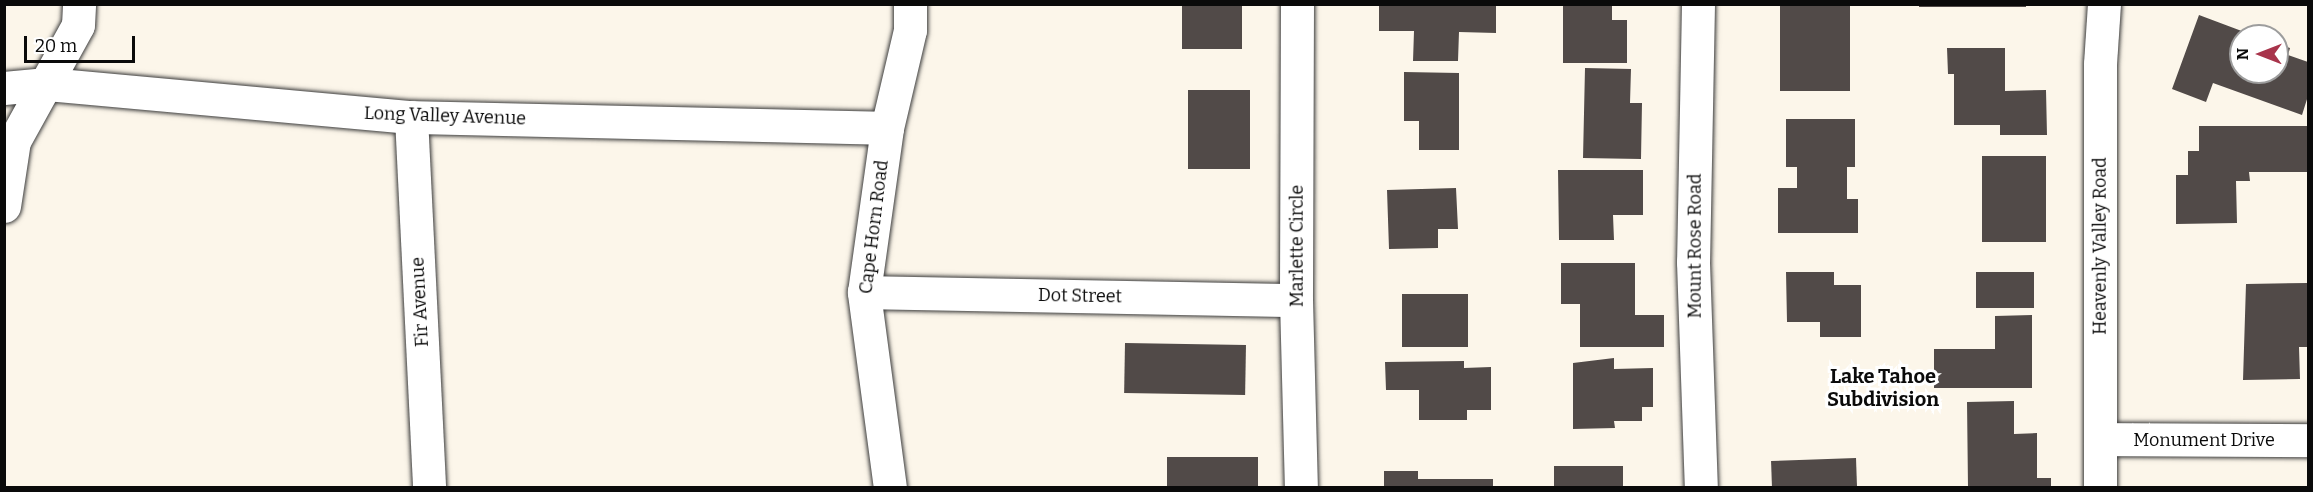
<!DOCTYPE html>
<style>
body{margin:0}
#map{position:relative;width:2313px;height:492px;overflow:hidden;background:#fcf6ea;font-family:Bitter,serif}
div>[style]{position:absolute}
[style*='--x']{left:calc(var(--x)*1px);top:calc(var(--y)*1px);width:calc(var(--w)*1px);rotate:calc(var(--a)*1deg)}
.building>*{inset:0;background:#514a48;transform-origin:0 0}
.roads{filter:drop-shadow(0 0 2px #3d3d3d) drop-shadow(0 0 2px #3d3d3d)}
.street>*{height:33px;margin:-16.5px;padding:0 16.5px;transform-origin:16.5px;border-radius:16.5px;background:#fff}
span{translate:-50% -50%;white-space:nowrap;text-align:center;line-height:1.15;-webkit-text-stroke:6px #fff;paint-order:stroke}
.street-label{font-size:18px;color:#0a0a0a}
.neighbourhood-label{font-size:20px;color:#0a0a0a;font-weight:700}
.frame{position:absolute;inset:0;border:6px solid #0a0a0a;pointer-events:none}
.north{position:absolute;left:2229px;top:24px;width:60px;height:60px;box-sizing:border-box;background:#fff;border:2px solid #9d9d9d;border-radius:50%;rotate:270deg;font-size:16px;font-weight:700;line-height:24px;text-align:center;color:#0a0a0a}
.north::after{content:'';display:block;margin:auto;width:21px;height:27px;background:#a8344b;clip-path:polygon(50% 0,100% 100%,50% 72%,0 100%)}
.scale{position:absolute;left:24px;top:36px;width:111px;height:27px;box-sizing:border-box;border:3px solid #0a0a0a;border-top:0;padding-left:8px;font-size:18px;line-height:21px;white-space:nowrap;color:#0a0a0a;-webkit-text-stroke:4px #fff;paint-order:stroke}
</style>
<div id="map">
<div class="building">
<div style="left:1182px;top:4px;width:60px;height:45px"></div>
<div style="clip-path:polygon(1379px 4px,1496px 4px,1496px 33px,1459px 32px,1458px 61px,1413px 61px,1414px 31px,1379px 31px)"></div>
<div style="clip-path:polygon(1563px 4px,1612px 4px,1612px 20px,1627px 20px,1627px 63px,1563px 63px)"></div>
<div style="left:1780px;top:4px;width:70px;height:87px"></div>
<div style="left:1919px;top:4px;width:107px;height:3px"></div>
<div style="clip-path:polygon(2199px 15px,2255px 36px,2241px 36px,2241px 72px,2277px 72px,2277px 44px,2290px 48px,2288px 55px,2308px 62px,2308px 96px,2302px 115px,2213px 83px,2206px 102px,2172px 89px)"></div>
<div style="clip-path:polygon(1947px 48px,2005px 48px,2005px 91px,2046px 90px,2047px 135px,2000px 135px,2000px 125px,1954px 125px,1954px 74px,1948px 74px)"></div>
<div style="clip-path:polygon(1585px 68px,1631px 69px,1630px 103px,1642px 103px,1641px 159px,1583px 158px)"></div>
<div style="clip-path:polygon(1404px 72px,1459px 73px,1459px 150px,1419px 150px,1419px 121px,1404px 121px)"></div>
<div style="left:1188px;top:90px;width:62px;height:79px"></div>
<div style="clip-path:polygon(1786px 119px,1855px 119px,1855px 167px,1847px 167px,1847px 199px,1858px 199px,1858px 233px,1778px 233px,1778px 188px,1797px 188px,1797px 167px,1786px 167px)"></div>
<div style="clip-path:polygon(2199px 126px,2308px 126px,2308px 172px,2249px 172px,2250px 181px,2236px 181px,2237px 223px,2176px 224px,2176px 175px,2188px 175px,2188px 151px,2199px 151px)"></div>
<div style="left:2046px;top:156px;width:86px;height:64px;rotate:90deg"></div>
<div style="clip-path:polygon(1558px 170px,1643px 170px,1643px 215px,1613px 215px,1614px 240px,1559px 240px)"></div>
<div style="clip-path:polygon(1456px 188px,1458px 229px,1438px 229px,1438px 248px,1389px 249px,1387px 190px)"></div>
<div style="clip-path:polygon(1561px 263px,1635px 263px,1635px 315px,1664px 315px,1664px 347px,1580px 347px,1580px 304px,1561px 304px)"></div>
<div style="clip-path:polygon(1786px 272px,1834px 272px,1834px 285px,1861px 285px,1861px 337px,1820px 337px,1820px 322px,1787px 322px)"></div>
<div style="left:2034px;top:272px;width:36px;height:58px;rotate:90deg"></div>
<div style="clip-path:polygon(2308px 283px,2308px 347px,2299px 347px,2300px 379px,2243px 380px,2246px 284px)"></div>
<div style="left:1402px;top:294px;width:66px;height:53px"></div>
<div style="clip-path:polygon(2032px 315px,2032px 388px,1934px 388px,1934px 349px,1995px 349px,1995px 316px)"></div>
<div style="left:1125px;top:343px;width:121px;height:50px;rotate:1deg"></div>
<div style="clip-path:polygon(1614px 358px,1614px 369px,1653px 368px,1653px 407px,1642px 407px,1642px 421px,1614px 421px,1615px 428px,1573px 429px,1573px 363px)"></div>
<div style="clip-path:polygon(1464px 361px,1464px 368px,1491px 367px,1491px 410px,1467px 410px,1467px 420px,1419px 420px,1419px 390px,1386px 390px,1385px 362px)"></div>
<div style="clip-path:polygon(2014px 401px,2014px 434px,2037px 433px,2037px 478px,2051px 478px,2051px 488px,1968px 488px,1967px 402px)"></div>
<div style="left:1167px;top:457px;width:91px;height:31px"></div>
<div style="left:1856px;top:458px;width:30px;height:85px;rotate:88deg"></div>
<div style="left:1623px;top:466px;width:22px;height:69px;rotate:90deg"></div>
<div style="clip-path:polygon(1384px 471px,1418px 471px,1418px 479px,1493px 479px,1493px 488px,1384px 488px)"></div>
</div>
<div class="roads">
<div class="street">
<div style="--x:1297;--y:4;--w:296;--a:90.2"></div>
<div style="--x:1296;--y:300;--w:188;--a:88.5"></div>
<div style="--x:1698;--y:4;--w:258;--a:91.1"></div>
<div style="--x:1693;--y:262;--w:226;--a:88"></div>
<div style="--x:4;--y:88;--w:43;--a:-5.3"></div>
<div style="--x:47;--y:84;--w:365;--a:5.2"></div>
<div style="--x:411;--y:117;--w:476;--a:1.3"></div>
<div style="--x:411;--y:117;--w:371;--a:87.2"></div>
<div style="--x:4;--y:206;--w:66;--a:-81.3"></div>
<div style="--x:14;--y:141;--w:132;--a:-61.1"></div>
<div style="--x:78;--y:25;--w:21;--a:-87"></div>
<div style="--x:864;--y:292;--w:432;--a:1.1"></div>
<div style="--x:2100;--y:439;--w:208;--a:0.3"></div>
<div style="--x:890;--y:488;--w:198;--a:-97.6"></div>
<div style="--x:864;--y:292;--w:166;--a:-82"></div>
<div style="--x:887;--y:128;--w:101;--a:-76.8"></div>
<div style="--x:910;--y:30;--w:26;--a:-90"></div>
<div style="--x:2100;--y:488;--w:424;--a:-90"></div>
<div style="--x:2100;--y:64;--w:60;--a:-86.2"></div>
</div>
</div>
<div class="street-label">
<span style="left:445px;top:116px;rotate:2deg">Long Valley Avenue</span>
<span style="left:874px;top:227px;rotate:-83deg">Cape Horn Road</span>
<span style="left:1297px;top:246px;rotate:-90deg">Marlette Circle</span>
<span style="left:1695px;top:246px;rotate:-90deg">Mount Rose Road</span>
<span style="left:2100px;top:246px;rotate:-90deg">Heavenly Valley Road</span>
<span style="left:1080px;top:296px;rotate:1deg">Dot Street</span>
<span style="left:420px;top:302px;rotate:-93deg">Fir Avenue</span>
<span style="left:2204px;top:440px">Monument Drive</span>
</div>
<div class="neighbourhood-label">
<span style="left:1883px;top:388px">Lake Tahoe<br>Subdivision</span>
</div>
<div class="frame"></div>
<div class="north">N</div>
<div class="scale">20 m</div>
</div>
